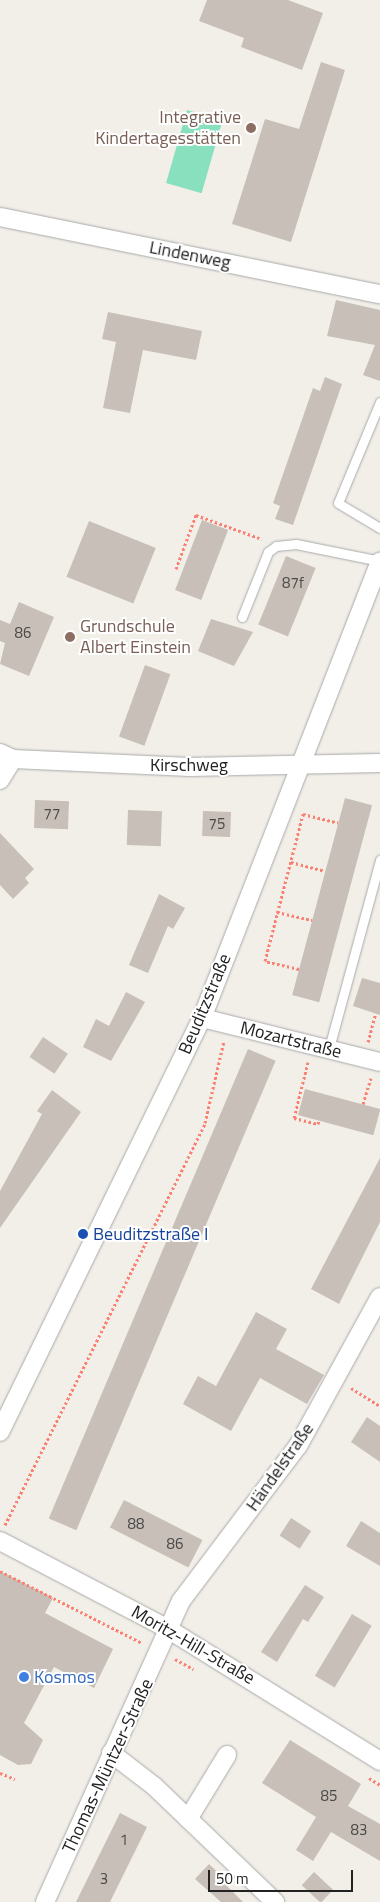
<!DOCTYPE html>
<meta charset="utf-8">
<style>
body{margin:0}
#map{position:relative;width:380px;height:1902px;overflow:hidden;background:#f2efe9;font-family:"Titillium Web",sans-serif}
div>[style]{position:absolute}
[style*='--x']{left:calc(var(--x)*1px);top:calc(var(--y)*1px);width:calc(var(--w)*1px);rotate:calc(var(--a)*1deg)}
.pitch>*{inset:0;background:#88e0be;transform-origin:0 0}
.building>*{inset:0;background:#c7bfb8;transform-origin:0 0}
.path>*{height:3px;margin-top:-1.5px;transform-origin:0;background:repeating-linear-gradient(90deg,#fa8072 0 2.5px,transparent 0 5px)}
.roads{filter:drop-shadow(0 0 1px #a9a9a9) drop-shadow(0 0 1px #a9a9a9)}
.service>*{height:9px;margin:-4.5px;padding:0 4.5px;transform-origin:4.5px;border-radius:4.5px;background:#fff}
.minor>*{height:18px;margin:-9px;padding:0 9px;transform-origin:9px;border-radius:9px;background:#fff}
.dots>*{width:14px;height:14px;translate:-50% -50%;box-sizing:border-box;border:2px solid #fff;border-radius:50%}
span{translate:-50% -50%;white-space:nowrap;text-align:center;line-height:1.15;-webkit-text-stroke:4px #fff;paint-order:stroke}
.number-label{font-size:15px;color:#4b4948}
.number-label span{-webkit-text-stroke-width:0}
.education-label{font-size:18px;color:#785e54}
.right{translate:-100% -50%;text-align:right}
.left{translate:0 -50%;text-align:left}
.street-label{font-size:18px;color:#222}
.transit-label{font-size:18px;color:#164399}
.shop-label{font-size:18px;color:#366cbe}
.scale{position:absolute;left:208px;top:1870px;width:145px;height:22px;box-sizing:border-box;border:2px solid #222;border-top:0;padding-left:6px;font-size:15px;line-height:18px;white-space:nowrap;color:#222;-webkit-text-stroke:4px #fff;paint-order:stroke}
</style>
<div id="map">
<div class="pitch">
<div style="left:187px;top:110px;width:37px;height:76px;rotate:16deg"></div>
</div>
<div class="building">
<div style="clip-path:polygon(207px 0,288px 0,323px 13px,302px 70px,241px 47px,244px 38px,199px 21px)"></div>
<div style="clip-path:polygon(321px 62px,345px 70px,291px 242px,232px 224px,265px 119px,299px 129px)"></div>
<div style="clip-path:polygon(336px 300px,380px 310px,380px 381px,363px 375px,375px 345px,327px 336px)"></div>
<div style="clip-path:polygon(108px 312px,202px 331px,196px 360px,143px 350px,130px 413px,103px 408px,116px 342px,102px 339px)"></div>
<div style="clip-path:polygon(325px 377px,342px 384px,293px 525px,275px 519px,280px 506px,273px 503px,313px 388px,320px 391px)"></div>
<div style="left:202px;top:520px;width:28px;height:75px;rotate:21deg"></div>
<div style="left:89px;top:521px;width:72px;height:60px;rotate:22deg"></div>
<div style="left:286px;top:556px;width:32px;height:74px;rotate:22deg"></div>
<div style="clip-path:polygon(19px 602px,54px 617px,29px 676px,0 664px,5px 643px,0 641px,0 620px,10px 624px)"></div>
<div style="clip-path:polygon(211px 619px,253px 632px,234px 666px,198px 651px)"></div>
<div style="left:145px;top:665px;width:27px;height:76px;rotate:20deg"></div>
<div style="left:345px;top:798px;width:28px;height:204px;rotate:15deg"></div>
<div style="left:35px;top:800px;width:34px;height:28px;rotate:2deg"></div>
<div style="left:128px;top:810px;width:34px;height:35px;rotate:2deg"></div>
<div style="left:203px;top:811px;width:28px;height:25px;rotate:2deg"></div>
<div style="clip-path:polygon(0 833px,34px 869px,25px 878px,29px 883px,13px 899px,0 885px)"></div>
<div style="clip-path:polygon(159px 894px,185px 908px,173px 929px,168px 926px,148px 973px,129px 965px)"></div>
<div style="clip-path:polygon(362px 978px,380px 983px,380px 1015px,353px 1006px)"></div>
<div style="clip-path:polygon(126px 992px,145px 1002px,111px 1061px,83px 1047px,96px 1019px,109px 1026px)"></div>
<div style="left:43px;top:1037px;width:30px;height:24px;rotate:34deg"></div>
<div style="left:248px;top:1049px;width:30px;height:510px;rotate:23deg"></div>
<div style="left:305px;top:1089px;width:78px;height:27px;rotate:15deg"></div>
<div style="clip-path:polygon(52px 1090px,81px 1112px,0 1228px,0 1191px,42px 1114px,37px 1111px)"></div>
<div style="clip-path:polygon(380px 1158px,380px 1222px,339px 1304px,311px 1289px)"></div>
<div style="clip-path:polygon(256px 1312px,287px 1329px,276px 1349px,324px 1375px,307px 1404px,260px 1378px,231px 1431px,183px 1404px,198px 1376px,216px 1386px)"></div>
<div style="clip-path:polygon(367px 1417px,380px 1426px,380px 1462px,351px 1442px)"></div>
<div style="left:124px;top:1500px;width:88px;height:31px;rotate:27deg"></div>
<div style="left:291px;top:1518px;width:24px;height:21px;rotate:33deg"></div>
<div style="clip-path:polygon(361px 1521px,380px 1533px,380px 1566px,346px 1546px)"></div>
<div style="clip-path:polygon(0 1571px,53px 1598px,45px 1613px,113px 1649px,94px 1688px,54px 1667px,24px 1723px,43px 1740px,31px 1764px,18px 1765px,0 1755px)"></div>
<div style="clip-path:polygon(305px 1585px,324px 1597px,308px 1622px,303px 1619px,277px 1662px,261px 1652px)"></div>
<div style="left:352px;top:1614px;width:23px;height:72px;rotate:31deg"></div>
<div style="clip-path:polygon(290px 1740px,361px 1784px,348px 1806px,380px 1824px,380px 1861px,331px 1832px,313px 1861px,296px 1850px,316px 1817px,262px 1783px)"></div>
<div style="clip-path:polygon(120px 1813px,147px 1827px,110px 1902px,76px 1902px)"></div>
<div style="clip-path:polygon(209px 1864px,226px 1880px,224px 1883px,243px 1902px,221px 1902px,195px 1879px)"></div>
<div style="left:314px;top:1872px;width:26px;height:18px;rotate:43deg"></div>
</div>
<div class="path">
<div style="--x:176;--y:569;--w:58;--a:-69.7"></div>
<div style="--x:196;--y:515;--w:70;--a:20"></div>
<div style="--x:291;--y:862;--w:35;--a:15"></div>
<div style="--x:277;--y:912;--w:36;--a:13"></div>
<div style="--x:299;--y:969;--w:35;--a:-167"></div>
<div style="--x:265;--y:961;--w:152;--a:-75.5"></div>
<div style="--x:303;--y:814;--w:36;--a:14"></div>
<div style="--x:368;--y:1042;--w:30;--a:-75"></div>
<div style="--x:308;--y:1062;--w:58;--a:104"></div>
<div style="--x:294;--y:1118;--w:25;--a:14"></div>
<div style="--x:318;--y:1124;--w:4;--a:-76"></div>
<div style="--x:363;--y:1104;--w:27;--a:-73"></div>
<div style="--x:351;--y:1388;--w:34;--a:32"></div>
<div style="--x:5;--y:1525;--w:449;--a:-63.5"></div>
<div style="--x:205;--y:1123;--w:84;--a:-77"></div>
<div style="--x:0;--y:1571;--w:159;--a:26.9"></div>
<div style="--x:175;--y:1659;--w:21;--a:29"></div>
<div style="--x:0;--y:1773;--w:16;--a:22"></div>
<div style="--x:369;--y:1778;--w:13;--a:32"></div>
</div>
<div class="roads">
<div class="service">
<div style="--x:380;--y:402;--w:109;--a:112.6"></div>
<div style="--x:338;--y:503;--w:49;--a:30.8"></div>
<div style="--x:242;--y:617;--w:70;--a:-68.2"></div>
<div style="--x:268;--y:552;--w:10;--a:-37"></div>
<div style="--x:276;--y:546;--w:20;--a:-6"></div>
<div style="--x:296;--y:544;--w:86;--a:11.4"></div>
<div style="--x:329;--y:1048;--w:195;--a:-74.8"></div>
</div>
<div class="minor">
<div style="--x:0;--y:217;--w:388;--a:11.5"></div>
<div style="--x:0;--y:753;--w:14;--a:25"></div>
<div style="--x:13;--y:759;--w:177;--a:2.6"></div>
<div style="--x:190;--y:767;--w:190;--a:-1.2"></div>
<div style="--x:0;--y:780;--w:25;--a:-58"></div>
<div style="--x:202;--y:1018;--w:183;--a:13.9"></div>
<div style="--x:0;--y:1432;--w:461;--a:-64"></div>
<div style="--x:202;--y:1018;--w:490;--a:-68.7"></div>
<div style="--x:0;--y:1541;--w:190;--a:27.6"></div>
<div style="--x:168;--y:1629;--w:250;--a:31.9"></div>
<div style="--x:111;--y:1753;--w:54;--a:37.5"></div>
<div style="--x:154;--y:1786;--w:168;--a:43.8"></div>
<div style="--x:188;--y:1819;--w:75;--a:-58.6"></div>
<div style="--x:45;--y:1902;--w:330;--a:-65.7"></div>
<div style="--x:181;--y:1601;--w:194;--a:-53"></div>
<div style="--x:298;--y:1446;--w:170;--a:-61.2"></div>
</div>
</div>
<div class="dots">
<div style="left:251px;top:128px;background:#8d6e63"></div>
<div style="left:70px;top:637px;background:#8d6e63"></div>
<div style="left:83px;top:1234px;background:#1a4fb4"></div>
<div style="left:24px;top:1677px;background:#3f7fe0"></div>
</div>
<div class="number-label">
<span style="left:293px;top:583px">87f</span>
<span style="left:23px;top:633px">86</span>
<span style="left:52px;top:814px">77</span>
<span style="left:217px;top:824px">75</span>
<span style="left:136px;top:1524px">88</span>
<span style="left:175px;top:1544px">86</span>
<span style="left:329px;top:1796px">85</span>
<span style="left:359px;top:1830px">83</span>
<span style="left:124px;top:1840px">1</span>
<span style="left:104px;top:1879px">3</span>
</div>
<div class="education-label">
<span class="right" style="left:241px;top:128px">Integrative<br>Kindertagesstätten</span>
<span class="left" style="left:80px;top:637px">Grundschule<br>Albert Einstein</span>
</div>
<div class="street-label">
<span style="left:190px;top:255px;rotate:11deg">Lindenweg</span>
<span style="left:189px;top:765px">Kirschweg</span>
<span style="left:205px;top:1004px;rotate:-67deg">Beuditzstraße</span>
<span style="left:291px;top:1040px;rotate:14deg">Mozartstraße</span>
<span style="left:280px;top:1467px;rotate:-55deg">Händelstraße</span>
<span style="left:193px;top:1645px;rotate:30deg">Moritz-Hill-Straße</span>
<span style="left:108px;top:1766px;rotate:-65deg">Thomas-Müntzer-Straße</span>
</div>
<div class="transit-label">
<span class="left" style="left:93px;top:1234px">Beuditzstraße I</span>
</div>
<div class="shop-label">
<span class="left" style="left:34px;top:1677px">Kosmos</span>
</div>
<div class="scale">50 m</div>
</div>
